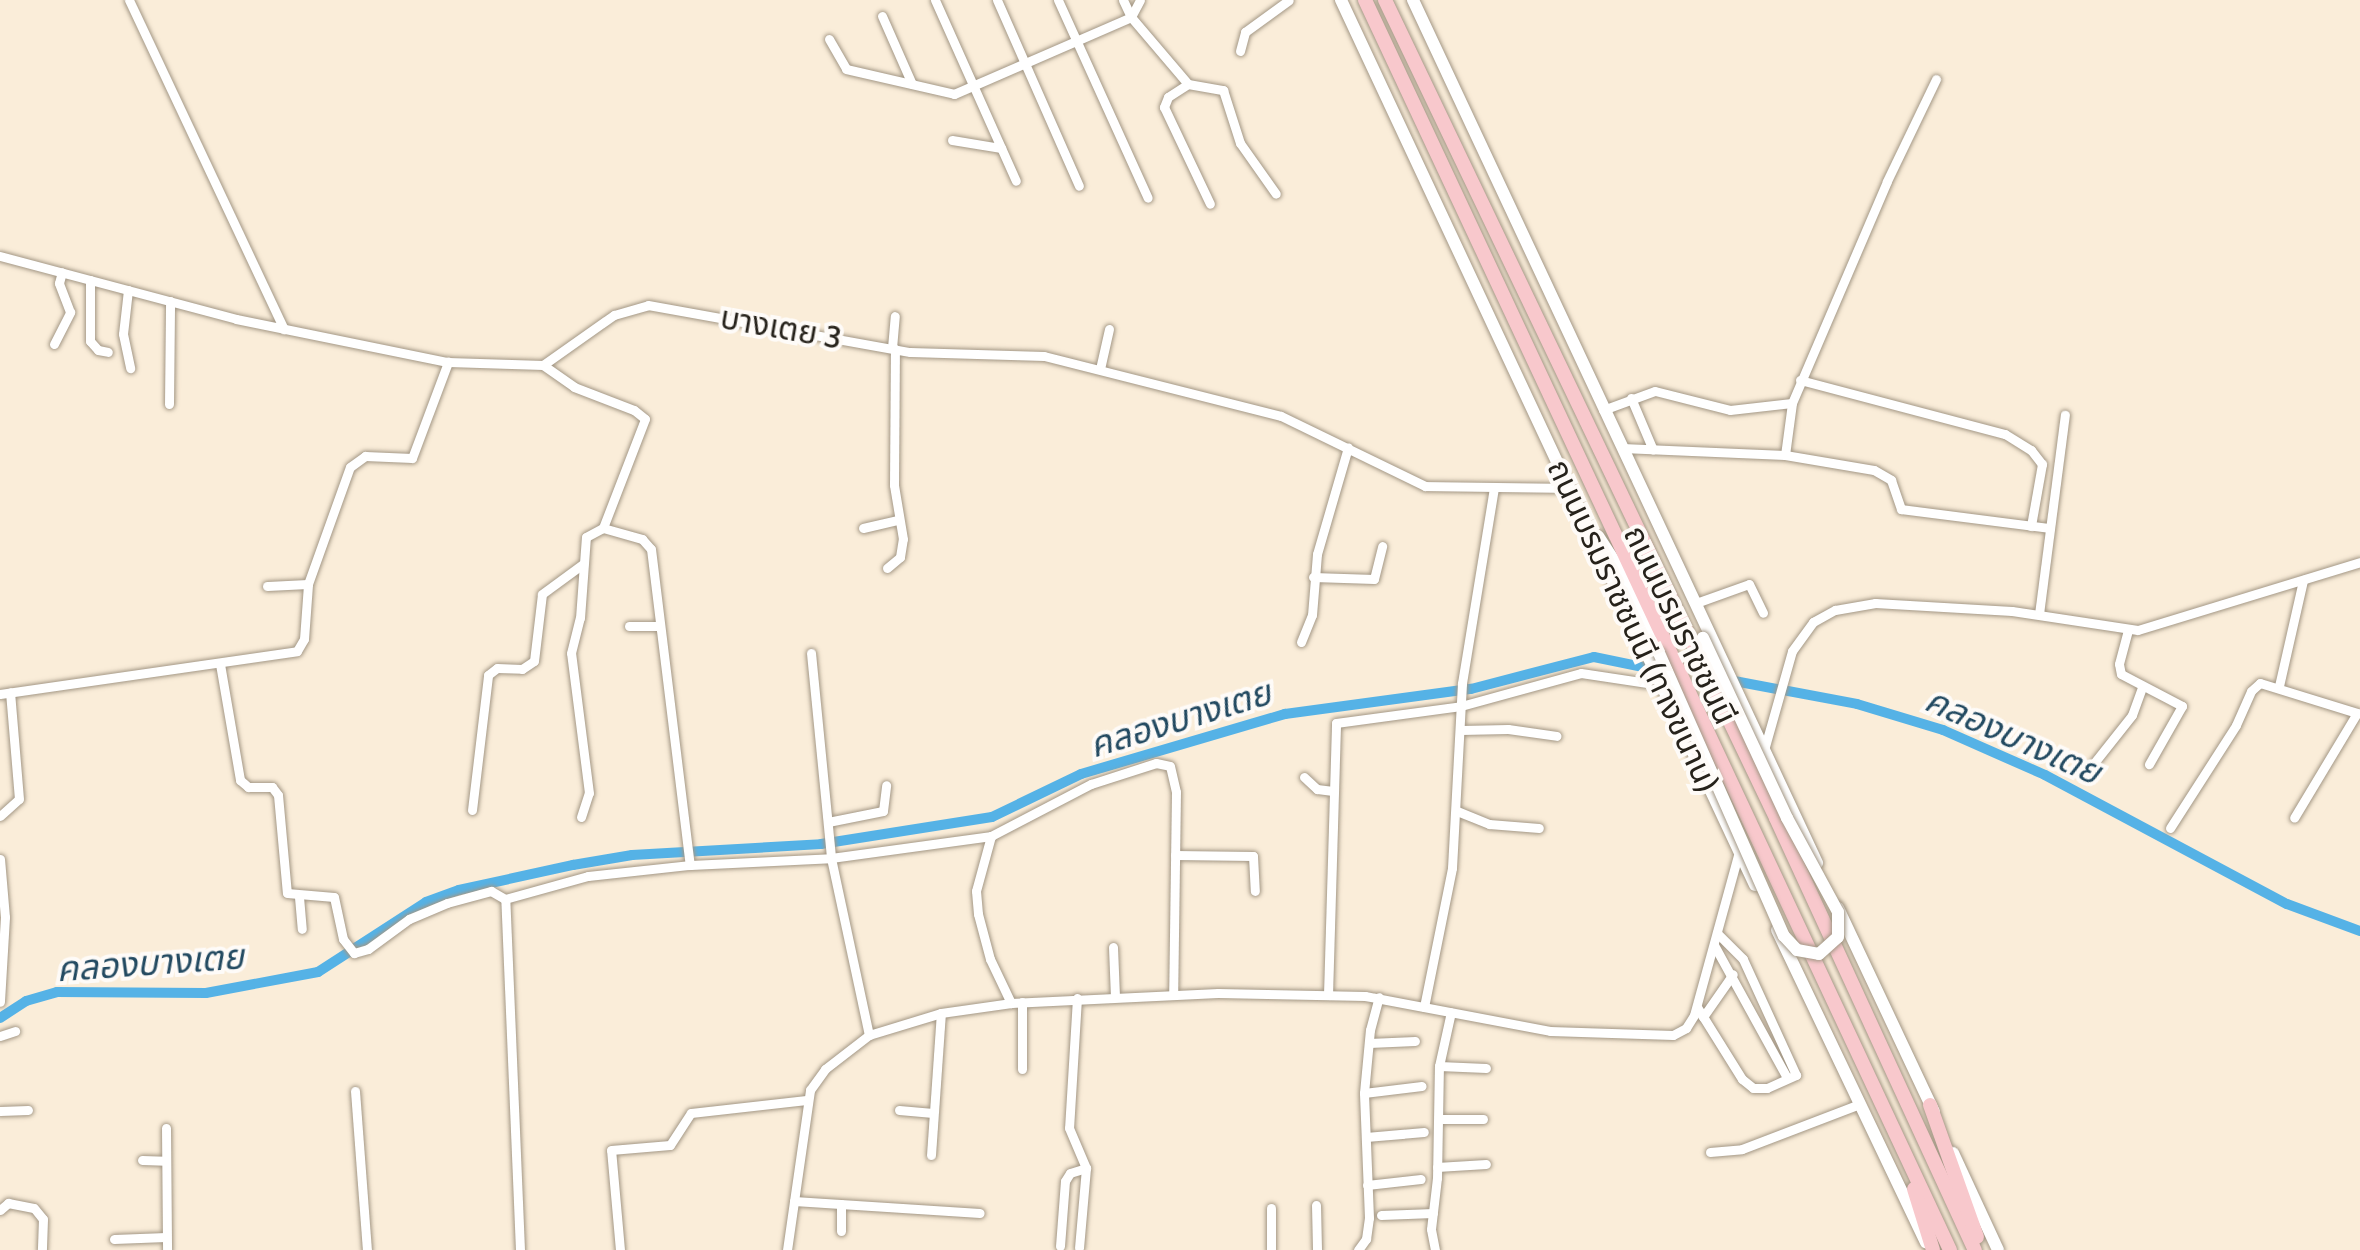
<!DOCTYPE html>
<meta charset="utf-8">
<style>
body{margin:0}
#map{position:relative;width:2360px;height:1250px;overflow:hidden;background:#faedd9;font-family:Cabin,"Noto Sans Thai",sans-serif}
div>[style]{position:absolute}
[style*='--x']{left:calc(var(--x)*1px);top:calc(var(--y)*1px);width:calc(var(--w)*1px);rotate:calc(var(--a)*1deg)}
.canal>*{height:10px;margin:-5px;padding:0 5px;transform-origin:5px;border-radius:5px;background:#55b2e6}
.roads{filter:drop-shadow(0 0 2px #a39785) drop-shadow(0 0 2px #a39785)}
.minor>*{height:9px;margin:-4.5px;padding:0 4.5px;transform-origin:4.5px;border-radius:4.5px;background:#fff}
.secondary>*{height:12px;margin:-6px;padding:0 6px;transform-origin:6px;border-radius:6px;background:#fff}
.trunk>*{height:14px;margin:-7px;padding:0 7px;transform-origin:7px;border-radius:7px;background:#f8c8cc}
.bridges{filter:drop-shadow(0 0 2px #a39785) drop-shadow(0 0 2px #a39785)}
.secondary-bridge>*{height:12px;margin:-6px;padding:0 6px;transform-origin:6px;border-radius:6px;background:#fff}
span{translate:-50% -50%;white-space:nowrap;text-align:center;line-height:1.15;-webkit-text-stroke:8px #fefbf8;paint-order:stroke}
.street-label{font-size:32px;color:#26221b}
.water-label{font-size:35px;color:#234a61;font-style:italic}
</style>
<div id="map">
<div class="canal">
<div style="--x:1729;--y:680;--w:130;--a:10.6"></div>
<div style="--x:1857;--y:704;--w:90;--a:16.8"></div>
<div style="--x:1943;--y:730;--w:111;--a:23.8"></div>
<div style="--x:2045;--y:775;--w:274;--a:28.1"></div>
<div style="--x:2287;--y:904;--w:78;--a:20.3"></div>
<div style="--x:0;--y:1018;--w:31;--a:-33"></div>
<div style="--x:26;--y:1001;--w:32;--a:-16"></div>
<div style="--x:57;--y:992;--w:149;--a:0.4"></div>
<div style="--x:206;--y:993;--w:114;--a:-10.6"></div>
<div style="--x:318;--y:972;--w:129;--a:-32.9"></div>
<div style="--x:426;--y:902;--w:35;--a:-20"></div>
<div style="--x:459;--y:890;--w:117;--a:-12.4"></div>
<div style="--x:573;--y:865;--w:60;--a:-9.6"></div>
<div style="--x:632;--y:855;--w:189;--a:-3.3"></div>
<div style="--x:821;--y:844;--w:173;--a:-9"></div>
<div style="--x:992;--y:817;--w:99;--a:-25.8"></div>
<div style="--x:1081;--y:774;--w:213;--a:-16.4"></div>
<div style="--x:1285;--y:714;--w:188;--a:-7.7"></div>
<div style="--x:1471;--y:689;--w:127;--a:-14.6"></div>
<div style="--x:1594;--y:657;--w:64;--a:11.7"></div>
</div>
<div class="roads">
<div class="minor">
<div style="--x:129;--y:0;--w:364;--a:64.8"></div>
<div style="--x:935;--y:0;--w:198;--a:65.9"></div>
<div style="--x:997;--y:0;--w:203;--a:66.2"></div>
<div style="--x:1058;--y:0;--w:217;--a:65.6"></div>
<div style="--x:1123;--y:0;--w:19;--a:65"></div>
<div style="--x:1131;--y:17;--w:88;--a:49.6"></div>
<div style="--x:1188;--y:84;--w:24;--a:147"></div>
<div style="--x:1168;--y:97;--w:11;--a:112"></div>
<div style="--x:1164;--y:107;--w:107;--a:64.6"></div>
<div style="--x:882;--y:16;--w:74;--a:66.2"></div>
<div style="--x:829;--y:39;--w:34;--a:60"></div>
<div style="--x:846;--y:69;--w:111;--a:13"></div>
<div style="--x:954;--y:94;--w:193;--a:-23.5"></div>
<div style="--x:1131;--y:17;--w:19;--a:-62"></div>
<div style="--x:1240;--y:51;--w:20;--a:-75"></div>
<div style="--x:1245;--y:32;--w:54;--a:-36"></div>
<div style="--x:1188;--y:84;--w:36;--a:10"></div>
<div style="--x:1223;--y:90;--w:56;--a:72.2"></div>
<div style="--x:1240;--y:143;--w:62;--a:54.8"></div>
<div style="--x:952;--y:140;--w:50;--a:9.3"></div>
<div style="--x:0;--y:256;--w:244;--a:14.9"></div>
<div style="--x:236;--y:319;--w:216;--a:11.5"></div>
<div style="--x:448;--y:362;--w:95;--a:1.8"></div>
<div style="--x:543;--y:365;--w:87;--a:-35.2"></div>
<div style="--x:614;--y:315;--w:35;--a:-16"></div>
<div style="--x:648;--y:305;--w:266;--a:10.2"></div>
<div style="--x:910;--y:352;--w:134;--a:1.7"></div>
<div style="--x:1044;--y:356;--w:244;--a:14.2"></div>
<div style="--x:1281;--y:416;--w:160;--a:25.9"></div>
<div style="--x:1425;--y:486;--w:143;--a:0.8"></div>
<div style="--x:90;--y:280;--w:61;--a:90"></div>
<div style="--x:90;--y:341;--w:12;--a:48"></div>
<div style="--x:98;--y:350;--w:10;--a:11"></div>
<div style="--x:128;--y:290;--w:44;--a:96.5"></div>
<div style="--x:123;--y:334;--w:35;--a:78"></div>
<div style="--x:54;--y:344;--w:36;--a:-63"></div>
<div style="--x:70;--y:312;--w:31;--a:-111"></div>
<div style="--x:59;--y:283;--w:11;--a:-75"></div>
<div style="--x:892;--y:348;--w:32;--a:-85"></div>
<div style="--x:543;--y:365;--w:38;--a:35"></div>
<div style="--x:574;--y:387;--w:64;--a:21"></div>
<div style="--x:634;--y:410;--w:14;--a:39"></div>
<div style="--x:645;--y:419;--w:117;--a:111.1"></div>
<div style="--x:603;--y:528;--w:41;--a:15.8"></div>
<div style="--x:642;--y:539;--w:13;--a:48"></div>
<div style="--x:651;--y:549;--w:318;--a:83"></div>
<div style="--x:690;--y:865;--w:141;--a:-2.8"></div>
<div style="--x:831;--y:858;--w:181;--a:77.9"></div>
<div style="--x:1100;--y:369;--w:41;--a:-77.3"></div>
<div style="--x:1800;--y:380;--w:212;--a:14.8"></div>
<div style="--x:2005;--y:434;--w:31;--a:32"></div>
<div style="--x:2031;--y:450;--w:18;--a:52"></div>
<div style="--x:2042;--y:464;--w:63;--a:100.1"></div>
<div style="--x:1631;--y:398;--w:56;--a:67.1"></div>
<div style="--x:169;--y:404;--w:103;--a:-89.4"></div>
<div style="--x:1603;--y:410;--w:55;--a:-20.1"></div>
<div style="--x:1655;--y:391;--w:77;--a:14.2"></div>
<div style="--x:1730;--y:410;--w:62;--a:-6.4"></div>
<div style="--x:1792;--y:403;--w:241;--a:-66.8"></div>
<div style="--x:1887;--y:181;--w:113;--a:-64.3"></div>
<div style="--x:1622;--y:448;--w:163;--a:2.5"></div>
<div style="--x:1785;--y:455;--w:90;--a:9.6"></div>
<div style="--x:1874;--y:470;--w:20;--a:30"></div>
<div style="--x:1891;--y:480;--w:31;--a:71"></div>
<div style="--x:1901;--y:509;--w:150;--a:7.3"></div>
<div style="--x:1785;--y:455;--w:52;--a:-82.3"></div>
<div style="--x:863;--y:528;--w:37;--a:-13"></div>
<div style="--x:887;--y:568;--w:17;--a:-40"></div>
<div style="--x:900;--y:557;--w:18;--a:-81"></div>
<div style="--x:903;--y:539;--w:55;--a:-99.5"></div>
<div style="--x:894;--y:485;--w:136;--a:-89.6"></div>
<div style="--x:1313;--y:577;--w:61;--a:1.9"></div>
<div style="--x:1374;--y:579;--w:34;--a:-76"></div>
<div style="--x:267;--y:586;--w:41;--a:-2.8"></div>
<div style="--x:1696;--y:603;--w:56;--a:-19.7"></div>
<div style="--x:1749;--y:584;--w:32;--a:64"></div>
<div style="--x:2039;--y:614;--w:201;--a:-82.6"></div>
<div style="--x:629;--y:626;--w:31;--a:0"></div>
<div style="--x:2128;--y:630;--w:35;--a:105"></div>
<div style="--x:2119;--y:664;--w:10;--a:79"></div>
<div style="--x:2121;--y:674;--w:69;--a:27.7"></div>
<div style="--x:2182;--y:706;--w:67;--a:119.6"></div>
<div style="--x:1301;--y:642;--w:29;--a:-68"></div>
<div style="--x:1312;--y:615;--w:61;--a:-85.3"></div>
<div style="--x:1317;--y:554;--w:111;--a:-73.8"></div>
<div style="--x:811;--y:653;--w:206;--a:84.4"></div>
<div style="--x:831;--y:858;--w:162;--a:-7.8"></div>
<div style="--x:991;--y:836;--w:113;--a:-27.5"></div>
<div style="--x:1091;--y:784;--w:68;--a:-17.9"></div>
<div style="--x:1156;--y:763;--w:14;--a:12"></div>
<div style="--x:1170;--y:766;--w:27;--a:77"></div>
<div style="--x:1176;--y:792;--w:203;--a:90.8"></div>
<div style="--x:220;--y:664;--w:118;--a:80.2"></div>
<div style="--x:240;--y:780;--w:11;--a:41"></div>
<div style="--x:248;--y:787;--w:24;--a:0"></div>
<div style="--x:272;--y:787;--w:10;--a:53"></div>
<div style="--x:278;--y:795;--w:98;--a:84.8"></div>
<div style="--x:287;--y:893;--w:47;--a:4.9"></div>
<div style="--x:334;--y:897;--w:43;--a:77.9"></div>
<div style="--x:343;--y:939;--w:18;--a:52"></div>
<div style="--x:354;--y:953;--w:15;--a:-16"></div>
<div style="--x:368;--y:949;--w:51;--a:-36.2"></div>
<div style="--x:409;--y:919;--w:41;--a:-22.8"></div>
<div style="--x:447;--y:903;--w:46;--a:-15.3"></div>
<div style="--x:491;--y:891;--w:16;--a:30"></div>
<div style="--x:2279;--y:686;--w:109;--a:-77.2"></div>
<div style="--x:0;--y:694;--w:300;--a:-8.2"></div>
<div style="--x:297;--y:651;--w:14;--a:-60"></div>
<div style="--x:304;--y:639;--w:55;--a:-85.8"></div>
<div style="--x:308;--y:584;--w:124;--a:-70.3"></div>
<div style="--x:350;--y:467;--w:19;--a:-36"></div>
<div style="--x:365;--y:456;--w:47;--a:2.4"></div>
<div style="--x:412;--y:458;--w:103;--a:-69.4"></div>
<div style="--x:1461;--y:730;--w:47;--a:-1.2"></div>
<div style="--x:1508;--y:729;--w:49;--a:8.1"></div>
<div style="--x:1764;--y:750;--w:103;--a:-74.2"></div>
<div style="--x:1792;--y:651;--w:36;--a:-54"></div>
<div style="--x:1813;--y:622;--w:25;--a:-29"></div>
<div style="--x:1835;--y:610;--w:41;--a:-9.9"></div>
<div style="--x:1875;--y:603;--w:137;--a:3.3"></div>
<div style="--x:2012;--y:611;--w:127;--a:8.6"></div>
<div style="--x:2138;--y:630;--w:232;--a:-17"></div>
<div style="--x:2094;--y:763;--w:61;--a:-51.6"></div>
<div style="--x:2132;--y:715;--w:30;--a:-70"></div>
<div style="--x:1304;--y:777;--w:18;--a:43"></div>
<div style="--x:1317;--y:789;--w:16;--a:7"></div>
<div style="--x:472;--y:810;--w:136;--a:-83.2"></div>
<div style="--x:488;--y:675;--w:11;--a:-38"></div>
<div style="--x:497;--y:668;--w:25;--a:2"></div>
<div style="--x:522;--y:669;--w:14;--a:-34"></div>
<div style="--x:534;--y:661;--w:67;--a:-83.2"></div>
<div style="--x:542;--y:594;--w:51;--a:-36.2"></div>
<div style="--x:1457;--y:811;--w:35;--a:22"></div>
<div style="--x:1489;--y:824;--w:50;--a:4.6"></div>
<div style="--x:0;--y:816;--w:25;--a:-42"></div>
<div style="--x:19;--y:799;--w:107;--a:-94.8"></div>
<div style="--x:581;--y:817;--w:25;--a:-72"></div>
<div style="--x:589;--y:793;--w:141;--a:-97.3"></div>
<div style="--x:571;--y:653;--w:36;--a:-76"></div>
<div style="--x:580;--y:618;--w:81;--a:-85.8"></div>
<div style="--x:586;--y:537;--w:19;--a:-28"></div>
<div style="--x:828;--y:822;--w:56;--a:-11.3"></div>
<div style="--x:883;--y:811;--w:26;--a:-83"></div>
<div style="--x:2170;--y:828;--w:122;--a:-57.3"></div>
<div style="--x:2236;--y:725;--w:37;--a:-66"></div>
<div style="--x:2251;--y:691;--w:12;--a:-42"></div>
<div style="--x:2260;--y:683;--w:102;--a:17.2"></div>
<div style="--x:2357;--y:713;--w:122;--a:121"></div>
<div style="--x:991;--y:836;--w:57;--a:105.3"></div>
<div style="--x:976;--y:891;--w:23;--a:85"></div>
<div style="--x:978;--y:914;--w:47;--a:75.1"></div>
<div style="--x:990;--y:959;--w:49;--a:64.5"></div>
<div style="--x:1175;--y:855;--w:78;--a:0.7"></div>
<div style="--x:1253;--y:856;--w:35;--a:87"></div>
<div style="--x:0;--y:859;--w:58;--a:85.1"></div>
<div style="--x:5;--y:917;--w:85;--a:93.4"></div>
<div style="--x:299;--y:897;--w:32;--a:85"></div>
<div style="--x:1714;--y:945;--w:152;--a:61.2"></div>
<div style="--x:1113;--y:947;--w:50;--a:87.7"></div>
<div style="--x:1328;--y:995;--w:272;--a:-88.3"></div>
<div style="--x:1336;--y:723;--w:126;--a:-7.7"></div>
<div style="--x:1461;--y:706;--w:124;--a:-15.4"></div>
<div style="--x:1581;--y:673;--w:67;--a:8.6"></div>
<div style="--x:1077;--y:998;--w:130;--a:93.5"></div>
<div style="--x:1069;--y:1128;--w:43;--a:67"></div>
<div style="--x:1086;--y:1168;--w:80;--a:95"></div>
<div style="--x:1022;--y:1002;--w:67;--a:90"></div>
<div style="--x:1424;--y:1007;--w:142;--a:-78.6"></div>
<div style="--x:1452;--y:868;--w:185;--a:-86.9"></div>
<div style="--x:1462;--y:683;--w:198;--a:-80.7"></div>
<div style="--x:1697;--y:1007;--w:85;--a:58"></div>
<div style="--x:1742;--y:1079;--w:14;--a:39"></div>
<div style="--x:1753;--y:1088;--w:14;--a:0"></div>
<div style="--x:1767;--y:1088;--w:32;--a:-24"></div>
<div style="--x:1796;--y:1075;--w:128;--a:-114.6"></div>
<div style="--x:1743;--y:959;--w:37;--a:-135"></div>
<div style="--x:1703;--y:1017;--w:52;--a:-55.1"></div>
<div style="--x:0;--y:1036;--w:16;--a:-18"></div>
<div style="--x:1369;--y:1043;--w:46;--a:-2.5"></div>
<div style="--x:1439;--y:1066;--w:47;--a:2.4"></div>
<div style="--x:355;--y:1091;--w:159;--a:85.7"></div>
<div style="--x:1364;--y:1093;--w:58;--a:-6.9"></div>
<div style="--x:899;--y:1110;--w:34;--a:5"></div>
<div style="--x:0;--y:1111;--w:28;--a:-2"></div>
<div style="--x:1439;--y:1119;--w:44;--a:0"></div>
<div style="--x:166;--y:1128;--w:122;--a:89.5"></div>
<div style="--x:1366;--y:1137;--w:58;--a:-4.9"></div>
<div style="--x:1710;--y:1152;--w:32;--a:-5"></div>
<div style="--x:1742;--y:1149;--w:126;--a:-20.9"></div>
<div style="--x:931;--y:1155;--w:142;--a:-86"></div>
<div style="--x:142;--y:1160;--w:23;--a:2"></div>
<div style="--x:1437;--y:1167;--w:49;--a:-3.5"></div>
<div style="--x:1367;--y:1185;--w:54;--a:-6.3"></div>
<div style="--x:794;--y:1201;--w:186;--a:3.7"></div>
<div style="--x:1316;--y:1205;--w:45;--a:88.7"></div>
<div style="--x:0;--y:1210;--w:11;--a:-41"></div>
<div style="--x:8;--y:1203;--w:26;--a:11"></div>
<div style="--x:34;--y:1208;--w:14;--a:51"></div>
<div style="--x:43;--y:1219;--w:31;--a:92"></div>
<div style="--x:1381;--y:1215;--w:52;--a:-2.2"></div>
<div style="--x:841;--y:1231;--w:27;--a:-90"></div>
<div style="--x:114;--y:1239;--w:52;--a:-2.2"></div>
<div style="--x:1060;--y:1246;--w:65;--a:-85.6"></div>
<div style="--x:1065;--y:1181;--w:9;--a:-58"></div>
<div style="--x:1070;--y:1173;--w:17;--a:-17"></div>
<div style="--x:520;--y:1250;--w:351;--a:-92.4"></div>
<div style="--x:505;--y:899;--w:86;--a:-15.5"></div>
<div style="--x:588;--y:876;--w:103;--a:-6.2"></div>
<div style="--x:620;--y:1250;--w:100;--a:-95.1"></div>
<div style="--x:611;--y:1150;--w:59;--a:-4.8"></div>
<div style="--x:670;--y:1145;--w:38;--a:-57"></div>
<div style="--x:691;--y:1113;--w:116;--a:-6.4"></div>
<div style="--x:787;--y:1250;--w:162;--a:-81.8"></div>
<div style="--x:810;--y:1090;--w:26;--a:-54"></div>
<div style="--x:825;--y:1069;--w:56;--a:-37.7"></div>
<div style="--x:869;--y:1035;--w:75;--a:-17"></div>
<div style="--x:941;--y:1013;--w:71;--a:-8.1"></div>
<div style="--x:1011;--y:1003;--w:207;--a:-2.8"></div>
<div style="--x:1218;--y:993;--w:147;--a:1.2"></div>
<div style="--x:1365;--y:996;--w:188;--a:10.7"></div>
<div style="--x:1550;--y:1031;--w:123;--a:1.9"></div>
<div style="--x:1673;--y:1035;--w:15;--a:-28"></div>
<div style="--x:1686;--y:1028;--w:15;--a:-58"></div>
<div style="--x:1694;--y:1015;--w:169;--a:-74.6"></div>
<div style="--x:1271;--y:1250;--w:42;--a:-90"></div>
<div style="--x:1358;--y:1250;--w:14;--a:-54"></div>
<div style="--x:1366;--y:1239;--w:21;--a:-82"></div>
<div style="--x:1369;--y:1218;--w:125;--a:-92.3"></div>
<div style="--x:1364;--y:1093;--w:63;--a:-84.6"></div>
<div style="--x:1370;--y:1030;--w:34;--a:-75"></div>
<div style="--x:1435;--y:1250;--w:21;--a:-101"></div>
<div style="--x:1431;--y:1229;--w:51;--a:-83.3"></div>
<div style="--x:1437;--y:1178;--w:112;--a:-89"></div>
<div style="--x:1439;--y:1066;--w:55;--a:-77.5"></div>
</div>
<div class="secondary">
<div style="--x:1341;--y:0;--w:977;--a:64.93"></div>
<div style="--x:1413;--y:0;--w:953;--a:64.91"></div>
<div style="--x:1598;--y:536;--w:35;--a:57"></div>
<div style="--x:1617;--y:565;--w:98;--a:64.5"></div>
<div style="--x:1838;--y:908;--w:225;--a:64.8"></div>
<div style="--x:1777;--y:930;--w:346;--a:64.5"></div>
<div style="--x:1953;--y:1153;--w:107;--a:65.1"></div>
</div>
<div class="trunk">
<div style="--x:1365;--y:0;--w:1380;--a:64.92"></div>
<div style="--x:1385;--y:0;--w:907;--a:64.45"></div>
<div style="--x:1776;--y:818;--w:476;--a:65.3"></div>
<div style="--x:1930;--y:1105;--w:140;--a:70.4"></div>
<div style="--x:1914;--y:1189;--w:64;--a:72.7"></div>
</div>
</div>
<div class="bridges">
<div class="secondary-bridge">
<div style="--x:1659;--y:653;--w:309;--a:66.2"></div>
<div style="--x:1784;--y:936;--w:19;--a:47"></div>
<div style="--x:1797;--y:950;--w:22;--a:10"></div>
<div style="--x:1819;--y:954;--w:25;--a:-42"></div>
<div style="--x:1838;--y:937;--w:25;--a:-90"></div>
<div style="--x:1838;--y:912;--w:107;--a:-118.5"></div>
<div style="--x:1787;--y:818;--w:199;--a:-115"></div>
</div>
</div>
<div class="street-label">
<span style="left:781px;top:328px;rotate:10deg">บางเตย 3</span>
<span style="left:1680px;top:625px;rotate:64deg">ถนนบรมราชชนนี</span>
<span style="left:1633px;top:626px;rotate:65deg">ถนนบรมราชชนนี (ทางขนาน)</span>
</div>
<div class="water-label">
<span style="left:1180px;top:719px;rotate:-17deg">คลองบางเตย</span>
<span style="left:2013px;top:736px;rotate:24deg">คลองบางเตย</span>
<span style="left:150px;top:963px;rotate:-4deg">คลองบางเตย</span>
</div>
</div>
